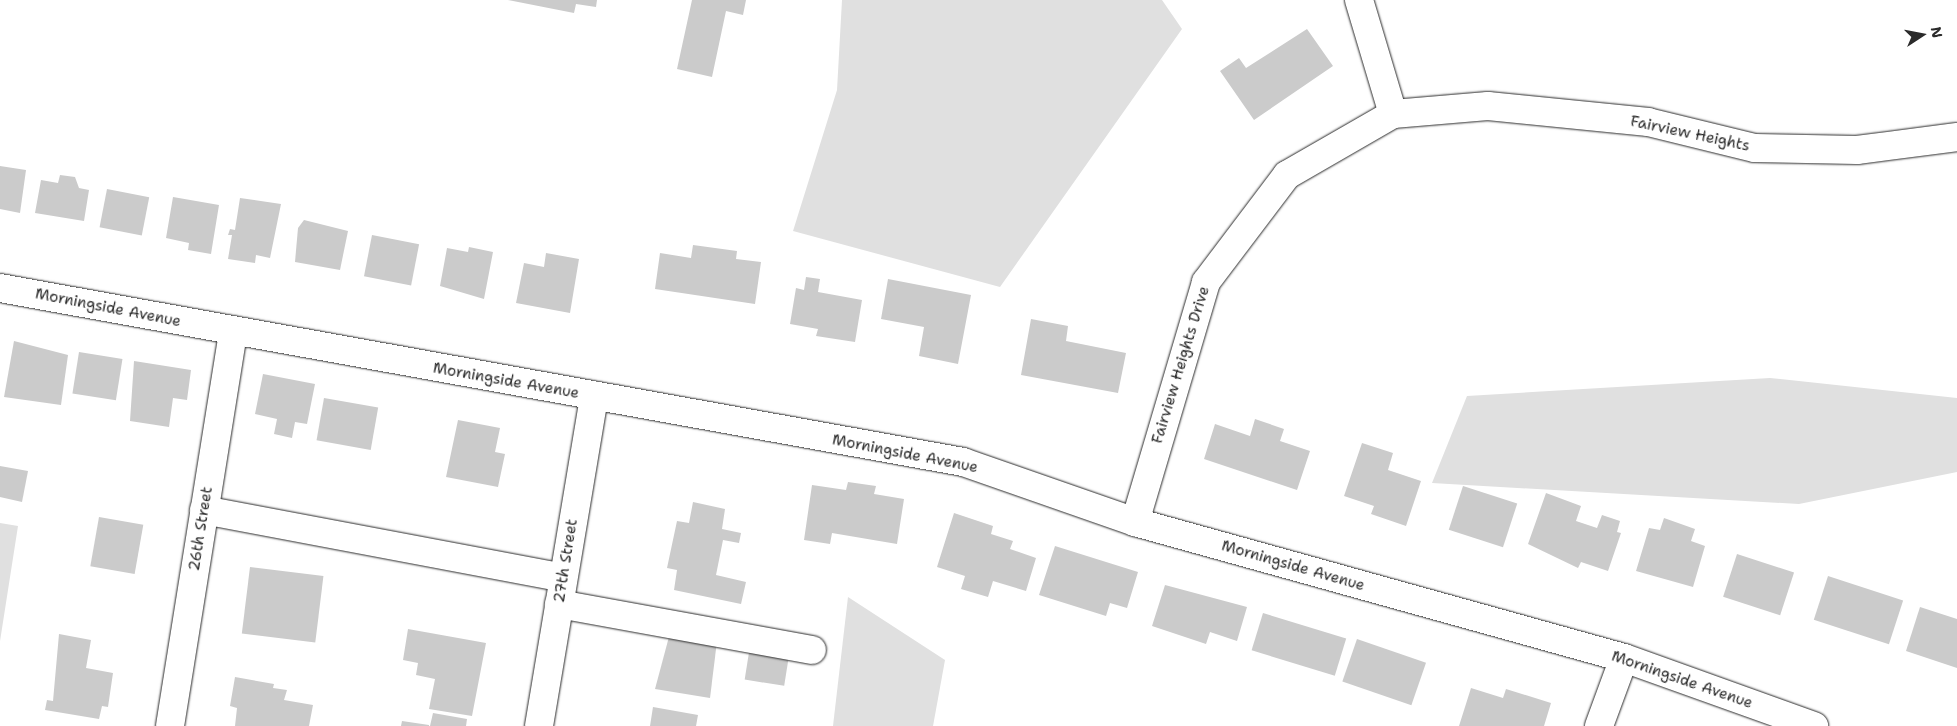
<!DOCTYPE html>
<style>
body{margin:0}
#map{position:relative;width:1957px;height:726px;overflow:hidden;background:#fff;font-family:"Shantell Sans",sans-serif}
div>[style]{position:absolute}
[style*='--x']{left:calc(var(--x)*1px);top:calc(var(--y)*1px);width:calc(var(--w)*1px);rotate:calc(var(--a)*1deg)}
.green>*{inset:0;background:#e0e0e0}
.building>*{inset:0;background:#cbcbcb;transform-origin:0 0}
.roads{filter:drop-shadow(0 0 1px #2b2b2b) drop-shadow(0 0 1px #2b2b2b)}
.minor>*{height:28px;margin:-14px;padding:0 14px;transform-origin:14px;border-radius:14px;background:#fff}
span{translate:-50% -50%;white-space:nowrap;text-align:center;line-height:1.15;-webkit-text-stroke:4.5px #fff;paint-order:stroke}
.street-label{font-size:15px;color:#2b2b2b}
.north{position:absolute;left:1897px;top:10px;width:50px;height:50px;-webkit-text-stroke:4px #fff;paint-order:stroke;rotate:79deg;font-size:14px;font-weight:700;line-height:20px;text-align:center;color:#2b2b2b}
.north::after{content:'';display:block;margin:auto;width:18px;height:22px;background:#2b2b2b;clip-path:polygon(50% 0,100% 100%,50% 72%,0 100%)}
</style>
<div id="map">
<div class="green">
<div style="clip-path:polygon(842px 0,1162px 0,1182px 29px,1000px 287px,793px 231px,837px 90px)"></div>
<div style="clip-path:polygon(1770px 378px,1957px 398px,1957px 472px,1799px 504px,1432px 483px,1467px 396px)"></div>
<div style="clip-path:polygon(0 523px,18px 526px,0 641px)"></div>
<div style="clip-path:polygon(848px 597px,945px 660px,933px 726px,833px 726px)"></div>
</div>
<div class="building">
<div style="clip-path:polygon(508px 0,597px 0,596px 7px,576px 4px,574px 13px)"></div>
<div style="clip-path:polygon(692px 0,746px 0,743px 15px,726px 11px,712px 77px,677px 69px)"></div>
<div style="clip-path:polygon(1307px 29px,1333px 66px,1254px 120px,1220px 71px,1239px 58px,1246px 68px)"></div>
<div style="clip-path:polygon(0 166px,26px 170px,20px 213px,0 209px)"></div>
<div style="clip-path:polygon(60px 175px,75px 177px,79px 188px,89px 190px,84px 221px,35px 213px,41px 180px,58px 183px)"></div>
<div style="left:107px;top:189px;width:43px;height:39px;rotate:11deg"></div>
<div style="clip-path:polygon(173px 197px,219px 205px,211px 254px,188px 250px,189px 243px,166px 238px)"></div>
<div style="clip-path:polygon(240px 198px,281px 204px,270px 258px,256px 255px,255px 263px,228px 259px,232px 235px,228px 235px,230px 229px,235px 230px)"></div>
<div style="clip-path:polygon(304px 220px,348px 231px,340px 270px,295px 262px,298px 228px)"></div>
<div style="left:372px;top:235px;width:48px;height:42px;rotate:11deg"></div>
<div style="clip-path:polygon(693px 245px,737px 251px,736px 259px,761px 262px,755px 304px,655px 289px,660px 253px,691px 258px)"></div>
<div style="clip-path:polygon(469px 247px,493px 252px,484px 299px,440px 286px,447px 248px,468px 252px)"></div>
<div style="clip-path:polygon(546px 253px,579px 259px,570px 313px,516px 303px,524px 263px,544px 267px)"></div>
<div style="clip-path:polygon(806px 277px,820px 279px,818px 292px,862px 300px,855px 342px,816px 336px,818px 329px,790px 324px,796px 288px,804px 290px)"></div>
<div style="clip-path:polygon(888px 279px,971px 295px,958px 364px,919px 356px,924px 327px,881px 319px)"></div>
<div style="clip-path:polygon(1031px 319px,1068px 326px,1066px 341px,1126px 353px,1118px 393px,1021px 375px)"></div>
<div style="clip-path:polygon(14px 341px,68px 355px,61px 405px,4px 397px)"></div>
<div style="left:79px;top:352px;width:44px;height:42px;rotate:9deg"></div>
<div style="clip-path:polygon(134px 361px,191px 370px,187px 400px,173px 398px,169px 427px,130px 421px)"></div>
<div style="clip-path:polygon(263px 374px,315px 384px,307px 424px,295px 422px,292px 438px,274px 434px,277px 419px,255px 414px)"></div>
<div style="left:324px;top:398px;width:55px;height:43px;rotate:10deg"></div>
<div style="clip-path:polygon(1255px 419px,1284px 429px,1280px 441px,1310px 451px,1297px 490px,1204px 459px,1215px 424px,1250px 436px)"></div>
<div style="clip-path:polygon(458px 420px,500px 428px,495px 452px,505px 454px,498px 487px,446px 477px)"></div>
<div style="clip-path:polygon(1362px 443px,1393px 453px,1388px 470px,1421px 481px,1406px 526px,1371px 514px,1374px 506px,1344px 496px)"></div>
<div style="clip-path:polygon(0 466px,28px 471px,22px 502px,0 497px)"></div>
<div style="clip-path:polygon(848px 482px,876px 486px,874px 494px,904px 499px,897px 544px,832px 533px,830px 544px,804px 540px,812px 485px,846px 490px)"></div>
<div style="left:1463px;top:486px;width:57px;height:46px;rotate:18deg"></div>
<div style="clip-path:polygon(1546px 493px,1581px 506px,1576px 521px,1597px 528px,1602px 515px,1620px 521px,1617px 532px,1621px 533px,1608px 571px,1581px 562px,1578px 568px,1528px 544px)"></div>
<div style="clip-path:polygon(693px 502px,725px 509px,722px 529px,741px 533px,739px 543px,723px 540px,716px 575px,746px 582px,741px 604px,674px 590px,677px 570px,667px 568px,677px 521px,689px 523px)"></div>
<div style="clip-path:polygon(954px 513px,993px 526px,991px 534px,1013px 541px,1010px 549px,1036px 558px,1026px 591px,993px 581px,988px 597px,961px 589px,965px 576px,937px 567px)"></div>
<div style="left:99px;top:517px;width:45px;height:50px;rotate:10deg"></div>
<div style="clip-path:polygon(1664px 518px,1695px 529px,1691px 541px,1705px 546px,1693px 587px,1636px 571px,1649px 528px,1660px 530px)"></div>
<div style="clip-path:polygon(1055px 546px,1138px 572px,1127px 608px,1110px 603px,1106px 616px,1039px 595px)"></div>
<div style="left:1737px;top:554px;width:60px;height:45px;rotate:18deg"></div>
<div style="left:250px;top:567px;width:74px;height:67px;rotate:7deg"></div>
<div style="left:1828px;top:576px;width:79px;height:46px;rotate:18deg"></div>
<div style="clip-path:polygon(1165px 585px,1247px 607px,1237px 641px,1210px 632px,1206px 644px,1152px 626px)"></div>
<div style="clip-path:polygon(1920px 607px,1957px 619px,1957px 668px,1906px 651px)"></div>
<div style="left:1263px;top:613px;width:87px;height:39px;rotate:17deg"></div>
<div style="clip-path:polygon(408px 629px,486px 643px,472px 716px,429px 709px,435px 679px,416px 675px,418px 663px,403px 660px)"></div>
<div style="clip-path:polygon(670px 633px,717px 641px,710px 698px,655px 689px)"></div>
<div style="clip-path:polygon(59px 634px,91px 640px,86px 668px,113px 673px,108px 707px,102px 706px,99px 719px,45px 710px,47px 700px,53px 701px)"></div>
<div style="left:1357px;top:639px;width:73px;height:45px;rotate:19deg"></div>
<div style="left:750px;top:646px;width:40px;height:34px;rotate:9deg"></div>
<div style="clip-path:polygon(235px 677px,274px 684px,273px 688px,287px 690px,284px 700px,313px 705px,309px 726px,235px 726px,237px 708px,230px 706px)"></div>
<div style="clip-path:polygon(1471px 688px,1503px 698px,1506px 689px,1551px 703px,1544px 726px,1459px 726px)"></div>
<div style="clip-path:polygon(653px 707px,698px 715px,696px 726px,650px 726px)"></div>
<div style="clip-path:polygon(433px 713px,467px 719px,466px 726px,430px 726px)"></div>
<div style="clip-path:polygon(402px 721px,429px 725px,429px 726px,401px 726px)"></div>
</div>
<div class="roads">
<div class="minor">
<div style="--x:1393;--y:114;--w:95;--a:-4.8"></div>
<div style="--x:1488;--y:106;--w:161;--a:5.7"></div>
<div style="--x:1648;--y:122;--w:110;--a:13.7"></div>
<div style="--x:1755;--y:148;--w:102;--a:1.1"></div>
<div style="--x:1857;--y:150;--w:101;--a:-7.4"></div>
<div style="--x:0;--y:288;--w:979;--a:10.24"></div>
<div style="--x:963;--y:462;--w:182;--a:19.2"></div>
<div style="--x:1135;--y:522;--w:508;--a:15.54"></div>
<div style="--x:1624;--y:658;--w:202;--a:19.7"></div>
<div style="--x:204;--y:510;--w:365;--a:10.7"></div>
<div style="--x:1135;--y:522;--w:250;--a:-73.5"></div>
<div style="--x:1206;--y:282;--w:134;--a:-52.9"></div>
<div style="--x:1287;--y:175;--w:122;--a:-29.9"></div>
<div style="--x:1393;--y:114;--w:119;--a:-106.6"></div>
<div style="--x:559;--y:604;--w:257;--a:10.3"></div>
<div style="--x:170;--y:726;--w:399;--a:-80.9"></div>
<div style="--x:539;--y:726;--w:335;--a:-80.5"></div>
<div style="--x:1599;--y:726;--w:72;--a:-69.8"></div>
</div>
</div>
<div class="street-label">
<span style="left:1690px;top:134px;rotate:12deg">Fairview Heights</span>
<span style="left:108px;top:308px;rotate:11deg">Morningside Avenue</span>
<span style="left:1181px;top:365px;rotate:-73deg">Fairview Heights Drive</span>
<span style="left:506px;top:381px;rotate:10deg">Morningside Avenue</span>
<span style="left:905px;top:454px;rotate:11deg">Morningside Avenue</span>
<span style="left:201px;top:529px;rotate:-81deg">26th Street</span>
<span style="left:566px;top:561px;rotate:-81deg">27th Street</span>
<span style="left:1293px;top:566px;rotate:16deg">Morningside Avenue</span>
<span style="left:1682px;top:680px;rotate:19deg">Morningside Avenue</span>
</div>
<div class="north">N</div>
</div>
